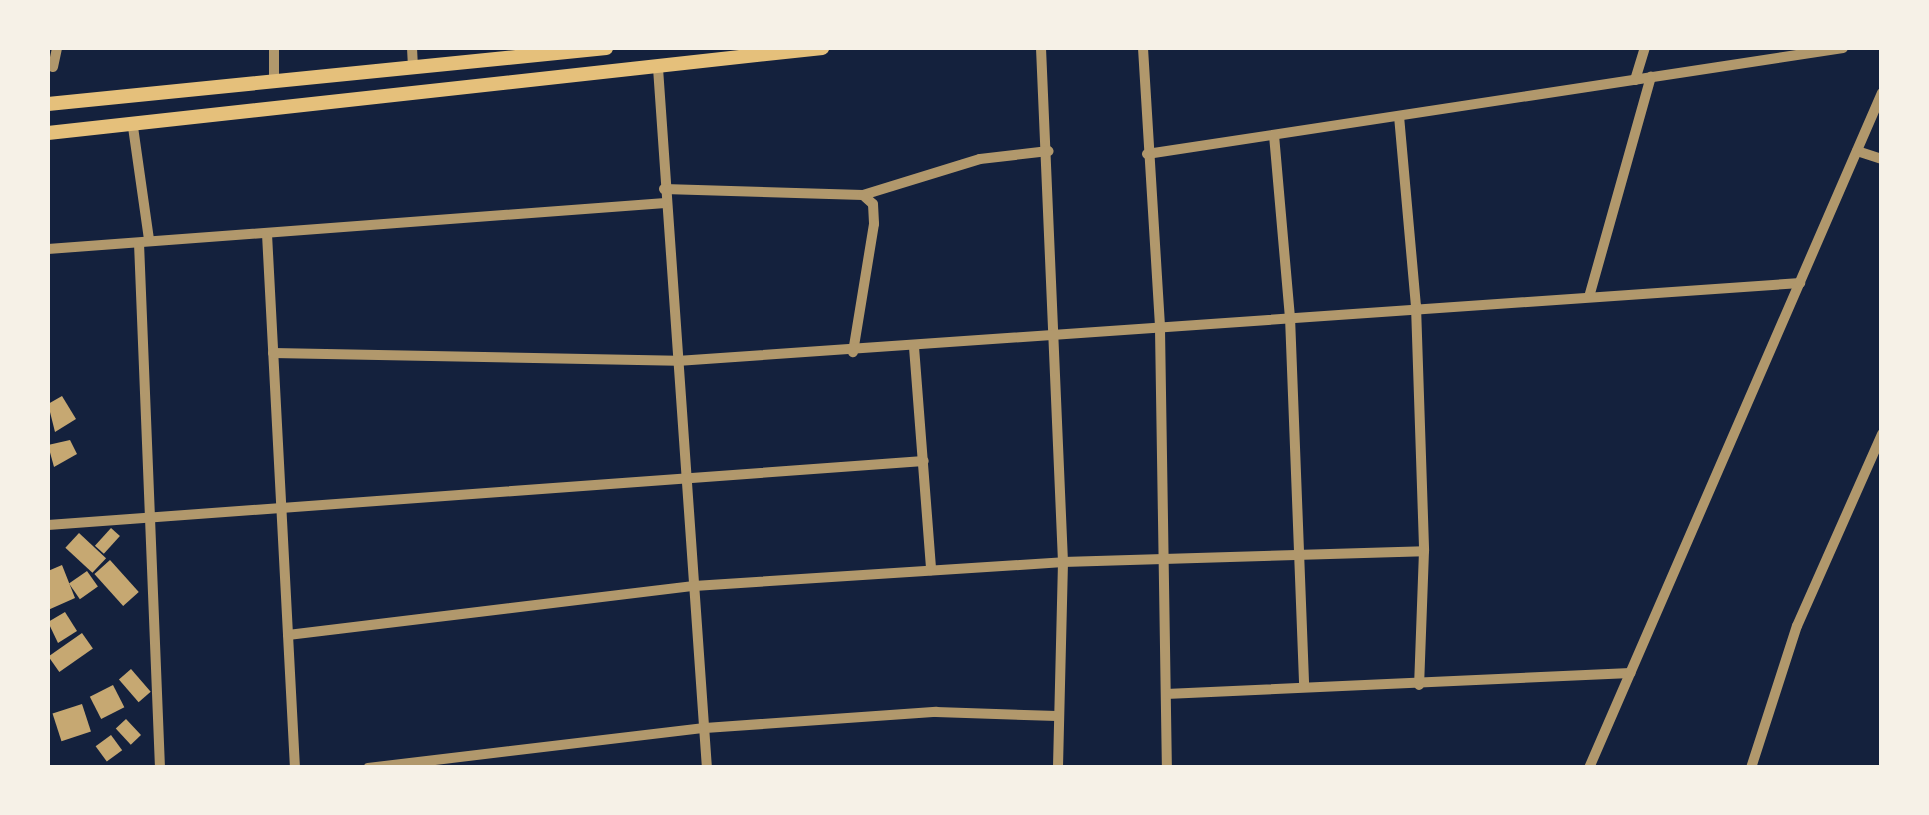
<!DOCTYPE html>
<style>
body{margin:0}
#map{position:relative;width:1929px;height:815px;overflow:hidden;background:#14213d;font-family:"Varela Round",sans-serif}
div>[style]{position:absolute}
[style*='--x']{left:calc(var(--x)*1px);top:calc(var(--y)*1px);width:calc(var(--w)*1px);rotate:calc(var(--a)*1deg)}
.building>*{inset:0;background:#c6a872;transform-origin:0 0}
.minor>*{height:10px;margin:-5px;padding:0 5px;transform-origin:5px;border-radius:5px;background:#b1986c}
.secondary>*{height:14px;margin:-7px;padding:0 7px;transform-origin:7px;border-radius:7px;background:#e5c07b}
span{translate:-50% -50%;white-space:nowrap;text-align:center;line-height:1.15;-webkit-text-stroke:9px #f6f1e7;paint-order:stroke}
.frame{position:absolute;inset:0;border:50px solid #f6f1e7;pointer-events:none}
</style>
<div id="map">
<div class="building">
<div style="clip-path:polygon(62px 396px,76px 419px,55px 432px,48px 404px)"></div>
<div style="clip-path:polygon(70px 440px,77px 454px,54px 467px,48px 445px)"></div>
<div style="left:111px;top:528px;width:12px;height:24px;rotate:42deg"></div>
<div style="left:79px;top:533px;width:37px;height:20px;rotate:43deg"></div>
<div style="left:110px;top:560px;width:43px;height:21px;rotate:48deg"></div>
<div style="clip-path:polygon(62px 565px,75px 598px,48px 610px,48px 571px)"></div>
<div style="left:87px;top:571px;width:19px;height:22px;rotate:55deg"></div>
<div style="clip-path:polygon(65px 612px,77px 631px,58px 643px,48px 622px)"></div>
<div style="left:82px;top:633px;width:19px;height:41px;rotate:55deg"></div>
<div style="left:131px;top:669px;width:30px;height:16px;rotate:49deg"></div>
<div style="left:113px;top:685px;width:25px;height:26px;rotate:63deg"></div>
<div style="left:82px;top:704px;width:29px;height:31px;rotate:72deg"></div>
<div style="left:126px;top:719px;width:22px;height:14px;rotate:47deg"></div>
<div style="left:111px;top:735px;width:19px;height:19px;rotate:54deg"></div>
</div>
<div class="minor">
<div style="--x:412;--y:48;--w:20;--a:87"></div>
<div style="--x:1041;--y:48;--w:514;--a:87.55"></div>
<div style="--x:1063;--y:562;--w:206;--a:91.4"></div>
<div style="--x:1143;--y:48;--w:282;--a:86.5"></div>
<div style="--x:1160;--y:329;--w:439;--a:89.1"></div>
<div style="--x:53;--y:67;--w:19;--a:-78"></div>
<div style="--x:658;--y:68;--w:702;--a:86"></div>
<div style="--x:1635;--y:80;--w:34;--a:-73"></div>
<div style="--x:274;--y:81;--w:33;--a:-90"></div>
<div style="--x:1399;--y:116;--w:191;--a:84.9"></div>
<div style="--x:1416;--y:306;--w:245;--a:88.1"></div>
<div style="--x:1424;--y:551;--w:134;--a:92.1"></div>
<div style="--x:133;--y:127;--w:114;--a:81.9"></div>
<div style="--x:1274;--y:135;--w:183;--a:85"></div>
<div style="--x:1290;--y:317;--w:369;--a:87.8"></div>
<div style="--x:1857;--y:151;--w:26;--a:18"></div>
<div style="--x:1147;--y:154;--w:704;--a:-8.66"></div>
<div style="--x:664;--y:189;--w:199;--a:1.7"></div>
<div style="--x:863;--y:195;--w:13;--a:42"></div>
<div style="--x:873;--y:204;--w:20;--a:87"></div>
<div style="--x:874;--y:224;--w:130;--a:99.3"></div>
<div style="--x:863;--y:195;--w:122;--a:-17.1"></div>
<div style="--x:980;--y:159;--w:69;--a:-6.6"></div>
<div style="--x:267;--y:234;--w:535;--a:87"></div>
<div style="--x:139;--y:243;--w:525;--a:87.71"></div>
<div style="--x:48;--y:249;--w:619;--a:-4.26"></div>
<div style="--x:1589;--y:297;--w:229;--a:-74.3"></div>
<div style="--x:914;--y:347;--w:224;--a:85.6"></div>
<div style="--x:273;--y:353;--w:404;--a:1.1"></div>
<div style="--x:677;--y:361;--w:1126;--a:-3.97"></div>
<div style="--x:48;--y:525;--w:878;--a:-4.18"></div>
<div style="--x:288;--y:635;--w:409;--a:-6.9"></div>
<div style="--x:694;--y:586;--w:370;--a:-3.7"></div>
<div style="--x:1063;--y:562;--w:361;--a:-1.7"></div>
<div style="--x:1166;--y:694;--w:465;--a:-2.6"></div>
<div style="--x:368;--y:768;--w:339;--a:-6.8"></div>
<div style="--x:705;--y:728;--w:232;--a:-4"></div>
<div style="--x:936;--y:712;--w:121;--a:1.9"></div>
<div style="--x:1589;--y:768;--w:736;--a:-66.54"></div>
<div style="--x:1751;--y:768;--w:149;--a:-72.1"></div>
<div style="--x:1797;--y:626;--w:210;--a:-66.1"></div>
</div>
<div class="secondary">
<div style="--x:48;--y:104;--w:561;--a:-5.73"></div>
<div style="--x:48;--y:133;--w:779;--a:-6.27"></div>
</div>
<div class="frame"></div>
</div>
